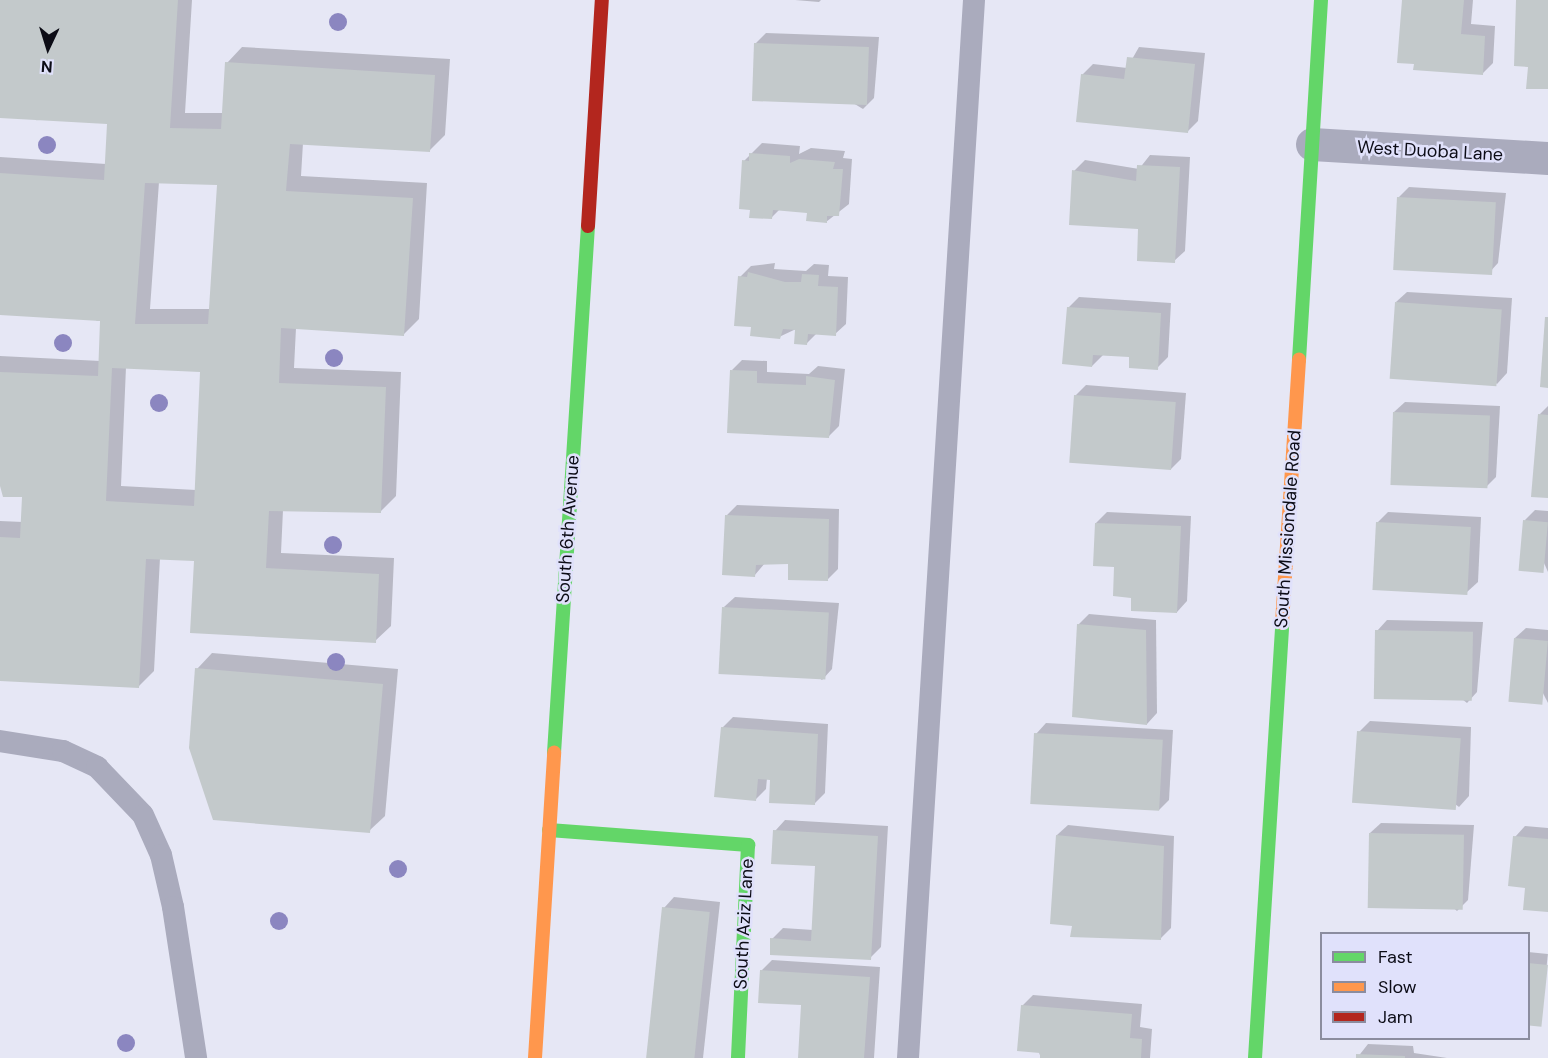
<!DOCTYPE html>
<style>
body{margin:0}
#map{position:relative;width:1548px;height:1058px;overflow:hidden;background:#e6e7f5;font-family:"DM Sans",sans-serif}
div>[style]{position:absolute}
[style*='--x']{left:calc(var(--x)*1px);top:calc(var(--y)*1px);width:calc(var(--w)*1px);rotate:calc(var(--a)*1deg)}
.shadow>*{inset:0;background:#0003;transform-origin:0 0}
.building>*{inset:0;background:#c3c9cb;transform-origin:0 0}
.lane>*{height:22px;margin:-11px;padding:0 11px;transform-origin:11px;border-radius:11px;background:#aaabbd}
.street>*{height:33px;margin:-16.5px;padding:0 16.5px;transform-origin:16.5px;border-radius:16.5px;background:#aaabbd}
.fast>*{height:14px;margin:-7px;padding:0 7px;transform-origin:7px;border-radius:7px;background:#63d668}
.slow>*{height:14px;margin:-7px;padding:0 7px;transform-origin:7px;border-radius:7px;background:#ff974d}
.jam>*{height:14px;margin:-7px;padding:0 7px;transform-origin:7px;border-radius:7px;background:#b3261e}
.trees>*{width:18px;height:18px;margin:-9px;border-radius:50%;background:#8b86c0}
span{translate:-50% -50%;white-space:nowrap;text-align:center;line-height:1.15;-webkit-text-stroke:5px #e0e1fb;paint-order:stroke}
.street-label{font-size:18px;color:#0c0c16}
.legend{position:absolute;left:1320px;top:932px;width:210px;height:108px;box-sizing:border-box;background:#e0e1fb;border:2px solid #8b8c9f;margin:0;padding:8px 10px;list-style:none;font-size:18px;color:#0c0c16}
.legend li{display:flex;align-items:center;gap:12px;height:30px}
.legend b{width:30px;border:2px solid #8b8c9f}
.north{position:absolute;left:18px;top:18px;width:60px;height:60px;-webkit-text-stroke:4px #e0e1fb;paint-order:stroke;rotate:184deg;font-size:16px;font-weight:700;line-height:24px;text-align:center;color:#0c0c16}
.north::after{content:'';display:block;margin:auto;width:21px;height:27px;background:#0c0c16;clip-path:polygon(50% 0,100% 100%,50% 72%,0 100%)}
</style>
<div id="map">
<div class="shadow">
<div style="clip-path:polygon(evenodd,0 0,192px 0,185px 113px,224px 113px,227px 63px,242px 47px,450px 59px,445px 135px,429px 151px,303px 143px,301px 176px,427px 183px,419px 319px,404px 334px,296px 328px,294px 368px,401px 372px,396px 496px,380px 512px,283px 510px,281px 553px,394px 558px,391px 626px,375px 641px,196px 560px,160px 558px,154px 671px,138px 687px,0 679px,0 521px,23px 522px,24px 496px,0 485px,0 356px,101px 361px,102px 320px,0 313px,0 157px,106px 164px,109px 123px,0 116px,0 0,159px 182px,218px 183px,211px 309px,150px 309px,159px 182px,0 0,126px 367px,202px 371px,196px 490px,121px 486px,126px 367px)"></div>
<div style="clip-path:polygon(795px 0,821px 0,819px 2px)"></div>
<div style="clip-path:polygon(1403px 0,1473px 0,1471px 24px,1495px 26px,1493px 63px,1482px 74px)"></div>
<div style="clip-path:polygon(766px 33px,879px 37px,874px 98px,863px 109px,755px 44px)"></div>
<div style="clip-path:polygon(1139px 47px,1205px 53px,1198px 121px,1187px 132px,1082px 75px,1093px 64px,1127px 68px)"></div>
<div style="clip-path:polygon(762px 143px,800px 146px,799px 154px,811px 148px,845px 151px,843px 158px,852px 159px,849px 204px,826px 222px,808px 212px,780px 209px,771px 218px,751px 209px,744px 161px)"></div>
<div style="clip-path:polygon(1150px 155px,1190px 157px,1185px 251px,1174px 261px,1074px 171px,1085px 160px,1139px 169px)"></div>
<div style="clip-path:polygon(1409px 187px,1506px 193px,1498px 263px,1488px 274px,1398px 198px)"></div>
<div style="clip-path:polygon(775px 263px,774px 269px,806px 271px,814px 264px,829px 265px,828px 276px,848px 277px,846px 324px,835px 334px,817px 333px,807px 343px,796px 329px,779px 337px,752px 326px,740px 277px,751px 266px)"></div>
<div style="clip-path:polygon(1407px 292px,1512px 298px,1507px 373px,1497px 384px,1396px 302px)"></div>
<div style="clip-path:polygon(1079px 297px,1171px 303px,1168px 357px,1157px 368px,1131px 356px,1103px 355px,1092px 366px,1068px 308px)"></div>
<div style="clip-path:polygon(742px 360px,767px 361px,767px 372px,809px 374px,818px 366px,845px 369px,839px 426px,828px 437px,732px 370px)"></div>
<div style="clip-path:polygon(1086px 385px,1186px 393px,1181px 459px,1171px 469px,1075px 396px)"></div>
<div style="clip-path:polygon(1405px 402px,1500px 406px,1496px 477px,1485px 488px,1394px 412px)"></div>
<div style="clip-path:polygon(1548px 406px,1548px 497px,1539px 415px)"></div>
<div style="clip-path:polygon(737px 505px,839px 509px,838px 569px,827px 580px,790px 563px,765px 563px,754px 576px,727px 515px)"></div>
<div style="clip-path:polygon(1535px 510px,1548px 511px,1548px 572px,1525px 520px)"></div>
<div style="clip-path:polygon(1107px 512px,1191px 516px,1187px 601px,1177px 612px,1133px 596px,1096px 523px)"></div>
<div style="clip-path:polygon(1388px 512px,1481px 517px,1478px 582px,1467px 592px,1377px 523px)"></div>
<div style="clip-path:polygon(735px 597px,839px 603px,832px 669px,822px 680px,724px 607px)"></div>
<div style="clip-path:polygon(1089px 614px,1156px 620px,1157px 713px,1147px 724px,1078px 625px)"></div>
<div style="clip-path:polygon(1387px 620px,1483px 622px,1477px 692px,1467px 703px,1377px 631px)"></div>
<div style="clip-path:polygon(1526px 628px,1548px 630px,1548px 703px,1515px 638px)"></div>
<div style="clip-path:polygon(212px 653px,398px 669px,385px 816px,369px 831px,197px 669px)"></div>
<div style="clip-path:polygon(733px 717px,828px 724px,825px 793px,814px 804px,767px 778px,766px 789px,755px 800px,722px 728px)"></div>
<div style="clip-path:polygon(1370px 721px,1471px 727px,1469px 796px,1459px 807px,1359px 732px)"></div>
<div style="clip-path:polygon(1046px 723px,1173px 730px,1169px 800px,1159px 810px,1036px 734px)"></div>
<div style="clip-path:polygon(785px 820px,888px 826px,881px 947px,870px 958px,772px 939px,783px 928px,813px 930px,816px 864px,775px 831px)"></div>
<div style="clip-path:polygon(1381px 823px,1474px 825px,1468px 900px,1457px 911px,1370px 833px)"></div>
<div style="clip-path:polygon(1068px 825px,1174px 836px,1171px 928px,1160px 939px,1073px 924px,1057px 835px)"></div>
<div style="clip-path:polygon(1525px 826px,1548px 828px,1548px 911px,1527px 887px,1515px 837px)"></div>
<div style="clip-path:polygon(674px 897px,720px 902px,703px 1058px,650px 1058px,664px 908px)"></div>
<div style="left:1528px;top:952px;width:20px;height:72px;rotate:6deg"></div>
<div style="clip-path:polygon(772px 960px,880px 967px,874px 1058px,800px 1058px,803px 1003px,761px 971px)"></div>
<div style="clip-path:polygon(1033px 995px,1142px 1004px,1140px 1027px,1152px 1029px,1150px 1058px,1041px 1058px,1022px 1006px)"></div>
<div style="clip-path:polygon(1368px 1044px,1413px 1046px,1414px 1053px,1447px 1058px,1357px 1058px)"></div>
</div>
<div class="building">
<div style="clip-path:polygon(evenodd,0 0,178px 0,170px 128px,221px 129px,225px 62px,435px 75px,430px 152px,290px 144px,286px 191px,413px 198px,404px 336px,281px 328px,279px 383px,386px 387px,381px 513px,269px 511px,266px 568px,379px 574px,376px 643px,190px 633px,194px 561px,146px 559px,139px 688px,0 681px,0 537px,20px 538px,22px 497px,3px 497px,0 486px,0 372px,98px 376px,100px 321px,0 315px,0 173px,104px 180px,107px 124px,0 118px,0 0,145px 183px,217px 185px,208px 324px,135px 324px,145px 183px,0 0,112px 368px,200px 372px,194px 506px,106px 501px,112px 368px)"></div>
<div style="clip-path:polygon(1402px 0,1464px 0,1461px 34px,1485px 36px,1483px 75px,1413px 70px,1414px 64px,1397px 63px)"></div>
<div style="clip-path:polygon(1516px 0,1548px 0,1548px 89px,1526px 89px,1528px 67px,1514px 66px)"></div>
<div style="left:754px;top:43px;width:115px;height:58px;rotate:2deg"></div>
<div style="clip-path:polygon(1127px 57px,1195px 64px,1188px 133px,1076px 122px,1081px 74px,1124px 79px)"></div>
<div style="clip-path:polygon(749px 153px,790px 156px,790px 163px,799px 159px,835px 162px,833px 169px,843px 169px,839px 216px,827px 216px,827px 223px,806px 221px,807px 213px,773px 210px,772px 219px,749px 218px,750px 210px,739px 209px,742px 160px,749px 161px)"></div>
<div style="clip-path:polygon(1137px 165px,1180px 167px,1175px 263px,1137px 261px,1138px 229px,1069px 225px,1072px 170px,1136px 181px)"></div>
<div style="left:1397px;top:197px;width:99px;height:73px;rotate:3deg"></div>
<div style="clip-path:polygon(748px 272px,785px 282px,801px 282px,802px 274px,819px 275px,818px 286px,838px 287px,836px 336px,808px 334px,807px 345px,794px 344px,795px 330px,783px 329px,780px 339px,750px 336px,751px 327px,734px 326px,738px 276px,747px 277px)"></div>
<div style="left:1395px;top:302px;width:107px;height:77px;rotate:4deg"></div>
<div style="clip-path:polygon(1067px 307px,1161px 313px,1158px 370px,1129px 368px,1129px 357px,1093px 355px,1092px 367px,1062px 364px)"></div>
<div style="clip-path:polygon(1545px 317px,1548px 317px,1548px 388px,1540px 387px)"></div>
<div style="clip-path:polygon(730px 370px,757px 371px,757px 383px,806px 385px,806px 376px,835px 380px,829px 438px,727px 433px)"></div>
<div style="left:1074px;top:395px;width:102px;height:68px;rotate:4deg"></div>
<div style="left:1393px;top:412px;width:97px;height:73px;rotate:2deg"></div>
<div style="clip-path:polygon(1538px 414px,1548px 415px,1548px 498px,1531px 497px)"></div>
<div style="clip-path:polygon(725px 515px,829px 519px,828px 581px,788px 580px,788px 564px,756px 565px,755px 577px,722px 575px)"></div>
<div style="left:1523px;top:520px;width:25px;height:51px;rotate:5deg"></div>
<div style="left:1376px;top:522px;width:95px;height:68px;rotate:3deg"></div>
<div style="clip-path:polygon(1095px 523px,1181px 526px,1177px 613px,1131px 611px,1131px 598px,1113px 596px,1114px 567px,1093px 566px)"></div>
<div style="left:722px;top:607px;width:107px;height:67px;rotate:3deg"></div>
<div style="clip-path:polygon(1077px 624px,1146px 630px,1147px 725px,1072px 717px)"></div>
<div style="left:1375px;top:630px;width:98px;height:69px;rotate:1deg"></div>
<div style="left:1514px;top:638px;width:34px;height:64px;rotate:5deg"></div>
<div style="clip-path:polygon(195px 668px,383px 684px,370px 833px,213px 820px,189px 748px)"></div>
<div style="clip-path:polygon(721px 727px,818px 734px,815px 805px,769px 803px,770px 780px,758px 779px,756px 801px,714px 797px)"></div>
<div style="left:1357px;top:731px;width:104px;height:72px;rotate:4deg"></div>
<div style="left:1034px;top:733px;width:129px;height:71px;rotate:3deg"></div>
<div style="clip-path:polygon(773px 830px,878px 836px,871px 960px,770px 955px,770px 938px,811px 941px,815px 866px,771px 864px)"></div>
<div style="left:1369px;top:833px;width:95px;height:75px;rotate:1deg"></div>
<div style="clip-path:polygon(1056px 835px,1164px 846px,1161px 940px,1070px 937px,1072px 926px,1050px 924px)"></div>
<div style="clip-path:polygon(1513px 836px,1548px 839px,1548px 912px,1523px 910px,1525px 888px,1508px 886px)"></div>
<div style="left:662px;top:907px;width:48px;height:152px;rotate:6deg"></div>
<div style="left:1528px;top:963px;width:20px;height:62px;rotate:6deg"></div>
<div style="clip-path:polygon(760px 970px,870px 977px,864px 1058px,798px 1058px,801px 1005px,758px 1003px)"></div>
<div style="clip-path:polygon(1021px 1005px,1132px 1014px,1130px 1038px,1142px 1039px,1141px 1058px,1040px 1058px,1040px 1053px,1017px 1051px)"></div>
<div style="clip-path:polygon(1356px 1054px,1405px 1056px,1405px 1058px,1356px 1058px)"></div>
</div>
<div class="lane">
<div style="--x:0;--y:741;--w:64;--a:9"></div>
<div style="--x:63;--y:751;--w:38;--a:25"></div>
<div style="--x:97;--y:767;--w:66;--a:46.2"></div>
<div style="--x:143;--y:815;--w:44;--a:65.8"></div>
<div style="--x:161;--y:855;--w:53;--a:77"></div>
<div style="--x:173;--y:907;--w:153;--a:81.3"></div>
<div style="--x:908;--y:1058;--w:1060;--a:-86.43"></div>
</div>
<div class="street">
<div style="--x:1312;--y:144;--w:236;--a:3.4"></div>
</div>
<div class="fast">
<div style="--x:1299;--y:360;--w:361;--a:-86.5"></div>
<div style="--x:554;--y:753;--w:528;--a:-86.31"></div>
<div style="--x:549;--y:830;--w:200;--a:4.3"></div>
<div style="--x:748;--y:845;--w:213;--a:92.7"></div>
<div style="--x:1255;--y:1058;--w:436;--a:-86.4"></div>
</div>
<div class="slow">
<div style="--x:1282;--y:623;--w:264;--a:-86.3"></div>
<div style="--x:535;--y:1058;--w:306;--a:-86.4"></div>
</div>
<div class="jam">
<div style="--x:588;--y:226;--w:226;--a:-86.5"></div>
</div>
<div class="trees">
<div style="left:338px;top:22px"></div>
<div style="left:47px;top:145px"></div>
<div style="left:63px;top:343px"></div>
<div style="left:334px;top:358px"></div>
<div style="left:159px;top:403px"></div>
<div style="left:333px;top:545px"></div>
<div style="left:336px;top:662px"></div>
<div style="left:398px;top:869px"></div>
<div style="left:279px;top:921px"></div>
<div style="left:126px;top:1043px"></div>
</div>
<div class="street-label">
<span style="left:1430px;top:151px;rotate:3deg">West Duoba Lane</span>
<span style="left:568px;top:529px;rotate:-86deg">South 6th Avenue</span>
<span style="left:1288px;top:529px;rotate:-86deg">South Missiondale Road</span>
<span style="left:744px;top:924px;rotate:-87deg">South Aziz Lane</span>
</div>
<ul class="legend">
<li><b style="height:8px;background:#63d668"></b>Fast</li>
<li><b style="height:8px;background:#ff974d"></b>Slow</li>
<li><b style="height:8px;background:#b3261e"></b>Jam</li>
</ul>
<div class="north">N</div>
</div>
